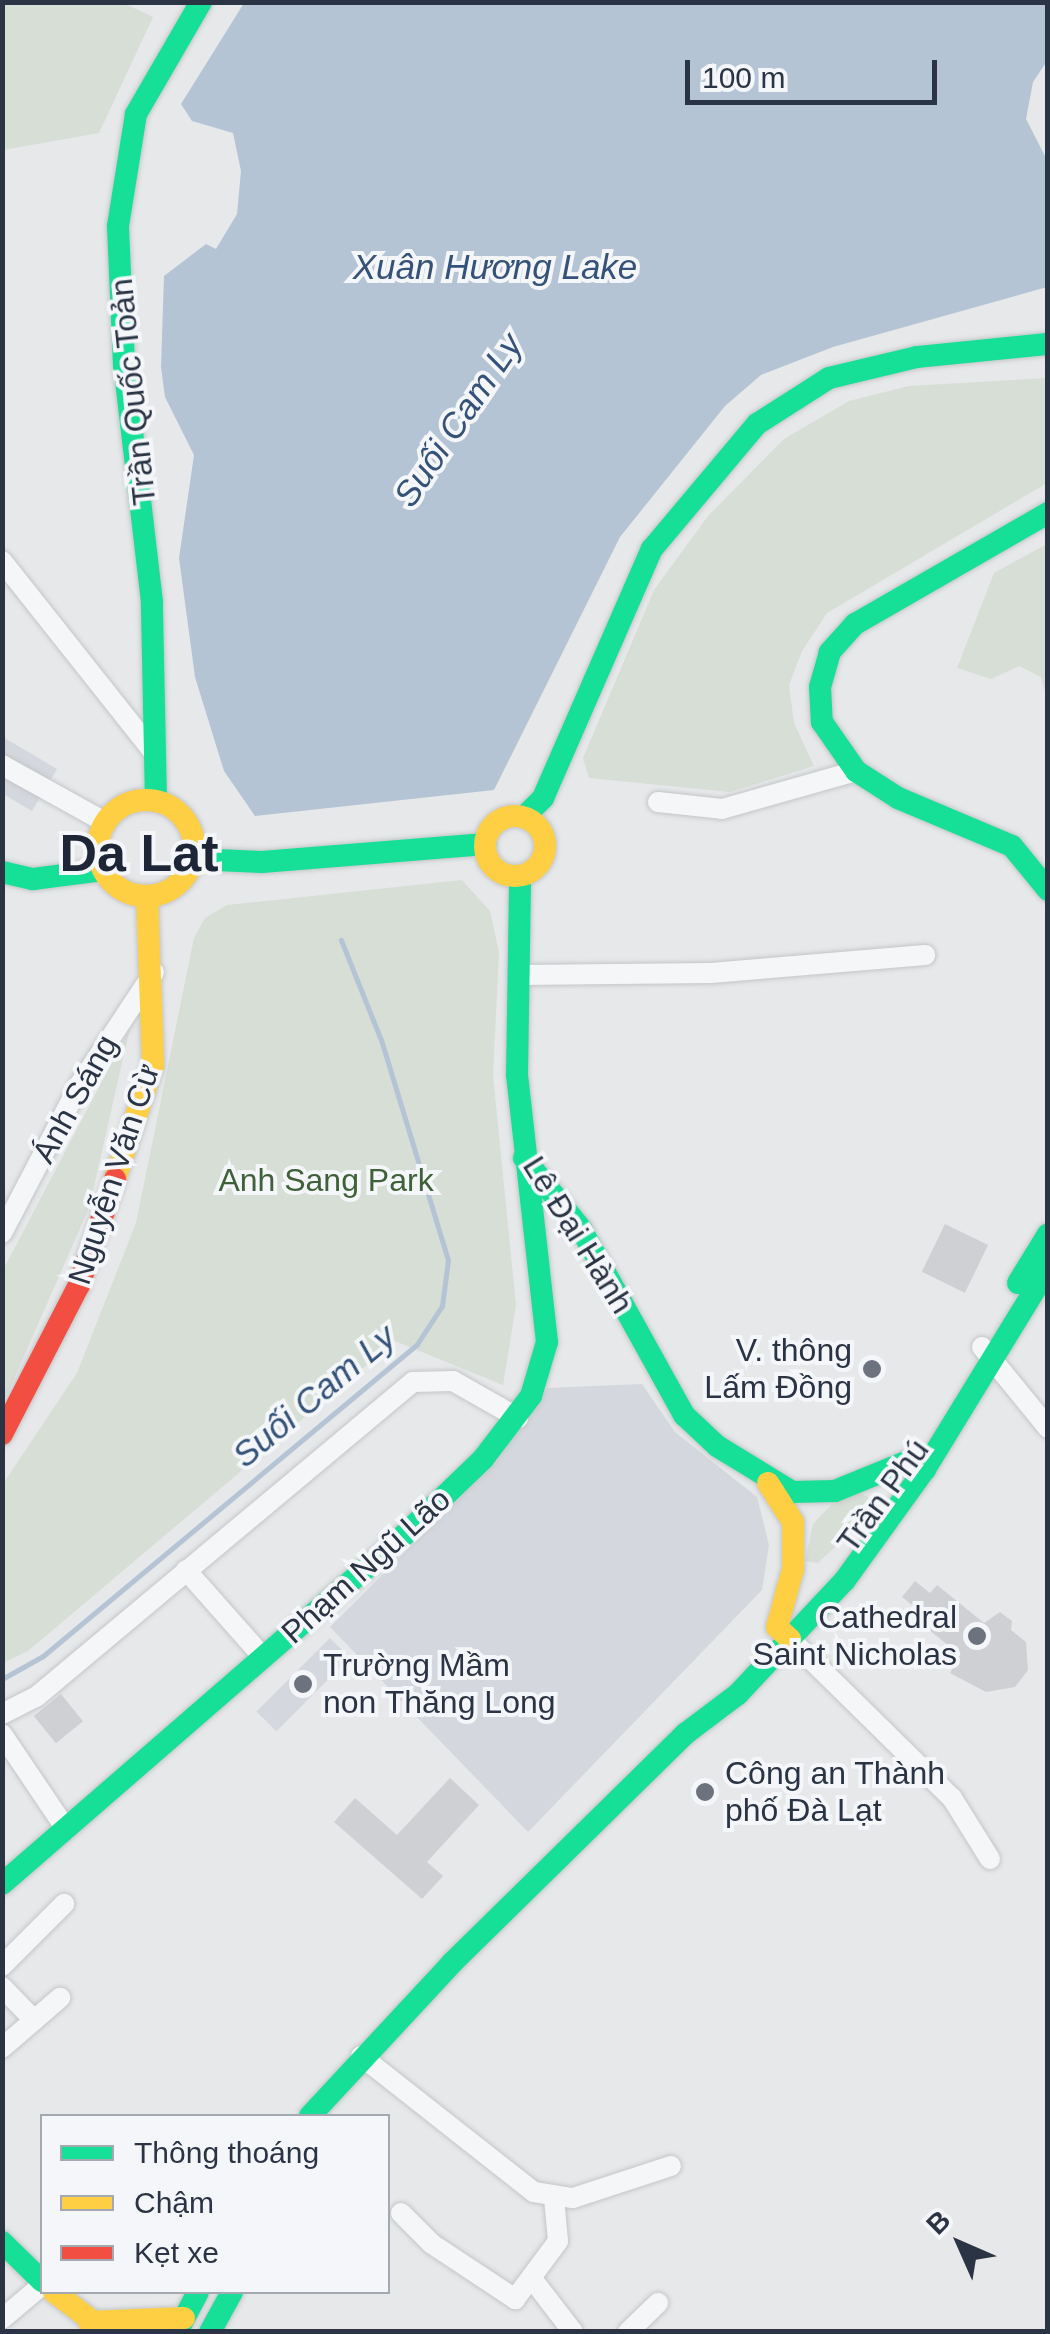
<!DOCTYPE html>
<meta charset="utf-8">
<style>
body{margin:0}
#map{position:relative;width:1050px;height:2334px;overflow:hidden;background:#e6e8ea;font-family:Helvetica,sans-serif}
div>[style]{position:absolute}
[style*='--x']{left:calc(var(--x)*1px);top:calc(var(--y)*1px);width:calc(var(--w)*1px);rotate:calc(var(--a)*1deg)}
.built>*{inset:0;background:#d4d7dd;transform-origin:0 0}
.green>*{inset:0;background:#d6ded6}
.water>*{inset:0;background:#b4c4d5}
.stream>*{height:5px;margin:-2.5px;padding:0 2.5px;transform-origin:2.5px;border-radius:2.5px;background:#b4c4d5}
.building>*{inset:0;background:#ced0d3;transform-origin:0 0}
.roads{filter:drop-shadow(0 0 2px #c4c6c8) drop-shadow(0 0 2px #c4c6c8)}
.street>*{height:20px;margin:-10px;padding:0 10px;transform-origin:10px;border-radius:10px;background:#f5f6f7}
.fast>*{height:22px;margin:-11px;padding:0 11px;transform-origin:11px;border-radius:11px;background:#16e098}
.slow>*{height:22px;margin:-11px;padding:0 11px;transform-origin:11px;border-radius:11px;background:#ffcf43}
.slow>.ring{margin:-11px;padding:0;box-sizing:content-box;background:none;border:22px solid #ffcf43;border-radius:50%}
.jam>*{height:22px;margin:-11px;padding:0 11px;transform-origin:11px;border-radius:11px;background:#f24e42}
.dots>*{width:28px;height:28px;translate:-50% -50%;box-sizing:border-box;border:5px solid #f4f6f9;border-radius:50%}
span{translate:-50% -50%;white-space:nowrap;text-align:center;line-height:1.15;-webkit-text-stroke:8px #f4f6f9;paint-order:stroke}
.street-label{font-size:32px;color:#2b3445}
.park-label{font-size:32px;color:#3f6138}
.poi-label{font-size:32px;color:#2b3445}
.right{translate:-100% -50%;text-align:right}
.left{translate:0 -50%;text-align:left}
.water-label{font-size:35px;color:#34527a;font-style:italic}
.town-label{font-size:52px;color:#1d2536;font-weight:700}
.frame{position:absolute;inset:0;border:5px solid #2b3445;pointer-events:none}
.legend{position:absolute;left:40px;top:2114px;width:350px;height:180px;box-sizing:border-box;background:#f4f6f9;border:2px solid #a4a8b1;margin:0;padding:12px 18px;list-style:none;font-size:30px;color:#2b3445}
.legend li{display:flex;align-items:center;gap:20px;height:50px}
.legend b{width:50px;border:2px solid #a4a8b1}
.north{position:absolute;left:910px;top:2194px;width:100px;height:100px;-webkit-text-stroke:8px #f4f6f9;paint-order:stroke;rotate:315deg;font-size:28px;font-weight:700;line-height:40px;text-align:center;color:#2b3445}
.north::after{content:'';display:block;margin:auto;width:35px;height:45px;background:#2b3445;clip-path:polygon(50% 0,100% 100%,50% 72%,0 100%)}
.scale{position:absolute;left:685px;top:60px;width:252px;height:45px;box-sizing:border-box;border:5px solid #2b3445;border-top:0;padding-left:12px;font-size:30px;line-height:35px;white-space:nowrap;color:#2b3445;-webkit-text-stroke:8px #f4f6f9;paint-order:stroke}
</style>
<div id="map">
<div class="built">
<div style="clip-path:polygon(3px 737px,57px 769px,32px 811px,3px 794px)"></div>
<div style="clip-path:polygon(642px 1384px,675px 1432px,757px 1497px,769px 1545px,762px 1590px,528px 1832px,330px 1627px,497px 1461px,547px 1388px)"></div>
<div style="left:330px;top:1638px;width:28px;height:104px;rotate:45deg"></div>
</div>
<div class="green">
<div style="clip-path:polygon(2px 3px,123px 3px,153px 17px,99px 133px,3px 150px)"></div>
<div style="clip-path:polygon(1047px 378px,1047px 483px,827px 613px,802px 651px,789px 685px,794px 723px,814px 766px,730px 792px,589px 778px,583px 758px,654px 590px,708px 516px,784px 439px,849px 401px,909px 386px)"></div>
<div style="clip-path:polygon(1047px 544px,1047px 699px,1041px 677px,1019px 666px,991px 679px,957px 668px,994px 573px)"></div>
<div style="clip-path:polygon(462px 880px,490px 911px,499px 953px,493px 1075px,516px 1305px,503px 1385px,395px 1341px,28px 1651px,3px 1663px,3px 1484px,77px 1373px,136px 1223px,194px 938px,205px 918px,227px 905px)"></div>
<div style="clip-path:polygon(130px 1028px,89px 1208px,3px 1404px,3px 1270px)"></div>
<div style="clip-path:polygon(860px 1493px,876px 1501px,875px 1509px,818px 1563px,805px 1561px,813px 1524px,833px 1503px)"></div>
</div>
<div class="water">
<div style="clip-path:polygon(244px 3px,1047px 3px,1047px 61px,1033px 82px,1026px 119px,1047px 160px,1047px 287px,833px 347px,761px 375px,725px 406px,620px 537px,494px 790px,255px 816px,224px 771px,195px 677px,179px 558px,194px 455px,165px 397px,161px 367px,164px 276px,206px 244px,216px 249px,237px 214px,241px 171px,233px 133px,192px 121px,181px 104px)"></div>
</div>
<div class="stream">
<div style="--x:2;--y:1679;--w:47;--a:-29.3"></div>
<div style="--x:43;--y:1656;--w:487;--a:-39.8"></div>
<div style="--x:417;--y:1344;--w:45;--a:-56.7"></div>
<div style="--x:442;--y:1306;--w:46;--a:-82.6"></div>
<div style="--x:448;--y:1260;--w:230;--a:-106.9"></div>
<div style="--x:381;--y:1040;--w:108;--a:-111.8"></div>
</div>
<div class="building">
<div style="left:945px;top:1224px;width:48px;height:53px;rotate:26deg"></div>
<div style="clip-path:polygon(915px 1581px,930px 1593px,937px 1585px,984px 1623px,1000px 1612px,1012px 1621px,1011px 1630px,1026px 1642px,1028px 1670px,1015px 1687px,986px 1692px,950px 1673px,960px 1655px,912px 1616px,917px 1609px,902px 1597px)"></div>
<div style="left:61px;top:1694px;width:35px;height:35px;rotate:51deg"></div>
<div style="clip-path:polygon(450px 1778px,479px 1805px,427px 1862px,443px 1876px,422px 1899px,334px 1822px,355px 1798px,397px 1835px)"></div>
</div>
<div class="roads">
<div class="street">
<div style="--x:2;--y:561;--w:248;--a:51.6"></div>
<div style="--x:2;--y:765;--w:118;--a:29"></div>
<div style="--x:658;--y:802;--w:64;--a:6.2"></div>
<div style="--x:722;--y:809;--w:139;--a:-15.8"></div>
<div style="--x:520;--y:975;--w:191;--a:-0.6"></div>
<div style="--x:711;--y:973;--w:215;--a:-4.8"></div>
<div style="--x:2;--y:1233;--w:168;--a:-62.4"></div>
<div style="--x:80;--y:1084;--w:134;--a:-56.5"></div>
<div style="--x:982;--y:1347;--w:104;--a:50.8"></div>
<div style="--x:186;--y:1570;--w:116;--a:48.5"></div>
<div style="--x:790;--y:1639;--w:227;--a:44.5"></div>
<div style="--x:952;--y:1798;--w:72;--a:58.1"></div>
<div style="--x:2;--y:1714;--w:38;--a:-27"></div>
<div style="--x:36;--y:1697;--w:491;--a:-39.9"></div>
<div style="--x:413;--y:1382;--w:40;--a:-1.4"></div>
<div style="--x:453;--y:1381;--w:75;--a:29.6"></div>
<div style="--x:2;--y:1734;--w:115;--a:56"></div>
<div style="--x:2;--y:1966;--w:88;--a:-45"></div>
<div style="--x:2;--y:1987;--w:46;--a:45.9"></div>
<div style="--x:2;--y:2048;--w:77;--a:-40.8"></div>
<div style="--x:361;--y:2056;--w:220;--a:38.2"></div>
<div style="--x:534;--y:2192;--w:39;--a:9"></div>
<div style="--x:573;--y:2198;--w:103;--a:-18.1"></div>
<div style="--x:401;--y:2213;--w:44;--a:45"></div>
<div style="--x:432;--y:2244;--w:100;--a:33.5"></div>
<div style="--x:515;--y:2299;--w:72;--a:-53.4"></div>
<div style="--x:558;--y:2241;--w:43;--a:-95.3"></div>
<div style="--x:533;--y:2280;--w:66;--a:52.4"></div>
<div style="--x:2;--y:2319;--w:52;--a:-40.4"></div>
<div style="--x:628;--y:2332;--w:42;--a:-44"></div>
</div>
<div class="fast">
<div style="--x:1048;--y:513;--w:223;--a:150.1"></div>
<div style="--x:855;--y:624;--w:38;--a:132"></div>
<div style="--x:830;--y:652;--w:36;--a:106"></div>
<div style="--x:820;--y:687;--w:35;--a:87"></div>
<div style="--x:822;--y:722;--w:60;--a:55.2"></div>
<div style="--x:856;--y:771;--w:50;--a:32.7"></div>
<div style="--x:898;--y:798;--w:124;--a:22.8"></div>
<div style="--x:1012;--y:846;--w:57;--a:50.7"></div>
<div style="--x:156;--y:801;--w:199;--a:-91.2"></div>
<div style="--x:152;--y:602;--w:239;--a:-96.7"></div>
<div style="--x:124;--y:365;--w:139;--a:-92.5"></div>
<div style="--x:118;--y:226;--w:113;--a:-80.9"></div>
<div style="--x:136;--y:114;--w:129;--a:-59.9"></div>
<div style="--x:524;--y:817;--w:27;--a:-45"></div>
<div style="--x:543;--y:798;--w:272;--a:-66.4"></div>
<div style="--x:652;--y:549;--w:163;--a:-50"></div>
<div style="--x:757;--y:424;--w:85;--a:-32.6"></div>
<div style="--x:829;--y:378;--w:90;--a:-13.4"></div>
<div style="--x:917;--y:357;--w:132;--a:-5.7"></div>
<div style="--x:193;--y:859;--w:69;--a:2.5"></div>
<div style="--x:262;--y:862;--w:224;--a:-4.6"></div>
<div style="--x:2;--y:872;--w:32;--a:13"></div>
<div style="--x:33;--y:879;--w:70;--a:-7.4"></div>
<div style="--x:524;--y:1158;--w:91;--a:51.2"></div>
<div style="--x:581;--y:1229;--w:213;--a:61"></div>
<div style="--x:684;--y:1415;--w:45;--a:43.2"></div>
<div style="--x:717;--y:1446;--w:88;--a:31.5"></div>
<div style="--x:792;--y:1492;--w:43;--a:-1.3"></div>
<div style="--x:835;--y:1491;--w:82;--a:-22.2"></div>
<div style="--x:911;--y:1460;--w:17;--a:33"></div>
<div style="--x:1018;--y:1283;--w:57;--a:-58.5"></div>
<div style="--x:2;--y:1884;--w:531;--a:-40.95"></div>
<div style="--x:403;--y:1536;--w:111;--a:-43.9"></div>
<div style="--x:483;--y:1459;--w:79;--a:-52.7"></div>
<div style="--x:531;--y:1396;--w:56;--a:-73.5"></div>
<div style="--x:547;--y:1342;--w:269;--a:-96.4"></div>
<div style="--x:517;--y:1075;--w:199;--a:-89.1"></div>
<div style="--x:310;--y:2116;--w:209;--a:-47.1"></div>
<div style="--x:452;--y:1963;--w:327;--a:-44.5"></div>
<div style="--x:685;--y:1734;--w:66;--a:-37"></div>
<div style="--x:738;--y:1694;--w:156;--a:-46.8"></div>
<div style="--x:845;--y:1580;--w:137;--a:-54.2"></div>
<div style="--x:925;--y:1469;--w:236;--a:-58.5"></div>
<div style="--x:2;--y:2242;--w:56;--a:44.3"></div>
<div style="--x:177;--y:2332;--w:45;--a:-62.3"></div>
<div style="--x:210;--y:2332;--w:46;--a:-61.2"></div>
</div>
<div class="slow">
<div class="ring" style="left:98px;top:800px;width:74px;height:74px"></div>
<div class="ring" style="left:485px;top:816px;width:38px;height:38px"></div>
<div style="--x:115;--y:1179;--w:120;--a:-71.6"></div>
<div style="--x:153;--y:1065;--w:169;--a:-92"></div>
<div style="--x:768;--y:1483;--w:46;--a:57.3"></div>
<div style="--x:793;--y:1522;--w:47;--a:90"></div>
<div style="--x:793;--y:1569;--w:60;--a:105.4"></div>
<div style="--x:777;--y:1627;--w:18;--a:43"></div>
<div style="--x:54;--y:2292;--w:61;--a:37.1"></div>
<div style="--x:89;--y:2322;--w:95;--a:-2.4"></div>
</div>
<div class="jam">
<div style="--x:2;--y:1434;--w:168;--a:-62.7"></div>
<div style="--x:79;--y:1285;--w:112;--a:-71.2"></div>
</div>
</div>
<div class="dots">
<div style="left:872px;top:1369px;background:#6c737f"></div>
<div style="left:977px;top:1636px;background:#6c737f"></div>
<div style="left:303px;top:1684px;background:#6c737f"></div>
<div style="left:705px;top:1792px;background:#6c737f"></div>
</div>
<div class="street-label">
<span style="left:133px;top:392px;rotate:-96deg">Trần Quốc Toản</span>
<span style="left:75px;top:1099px;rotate:-61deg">Ánh Sáng</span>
<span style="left:114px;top:1174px;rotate:-72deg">Nguyễn Văn Cừ</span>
<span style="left:578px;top:1235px;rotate:58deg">Lê Đại Hành</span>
<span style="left:883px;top:1496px;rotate:-54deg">Trần Phú</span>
<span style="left:366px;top:1566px;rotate:-42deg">Phạm Ngũ Lão</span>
</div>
<div class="park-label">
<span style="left:326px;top:1180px">Anh Sang Park</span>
</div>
<div class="poi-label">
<span class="right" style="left:852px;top:1369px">V. thông<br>Lấm Đồng</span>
<span class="right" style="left:957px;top:1636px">Cathedral<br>Saint Nicholas</span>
<span class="left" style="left:323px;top:1684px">Trường Mầm<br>non Thăng Long</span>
<span class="left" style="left:725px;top:1792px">Công an Thành<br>phố Đà Lạt</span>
</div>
<div class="water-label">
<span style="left:495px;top:267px">Xuân Hương Lake</span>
<span style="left:458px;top:420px;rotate:-56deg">Suối Cam Ly</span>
<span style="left:314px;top:1396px;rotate:-40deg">Suối Cam Ly</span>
</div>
<div class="town-label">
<span style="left:139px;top:854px">Da Lat</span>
</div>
<div class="frame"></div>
<ul class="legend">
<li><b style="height:12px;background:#16e098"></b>Thông thoáng</li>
<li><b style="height:12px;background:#ffcf43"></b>Chậm</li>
<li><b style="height:12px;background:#f24e42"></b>Kẹt xe</li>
</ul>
<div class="north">B</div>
<div class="scale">100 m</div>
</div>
